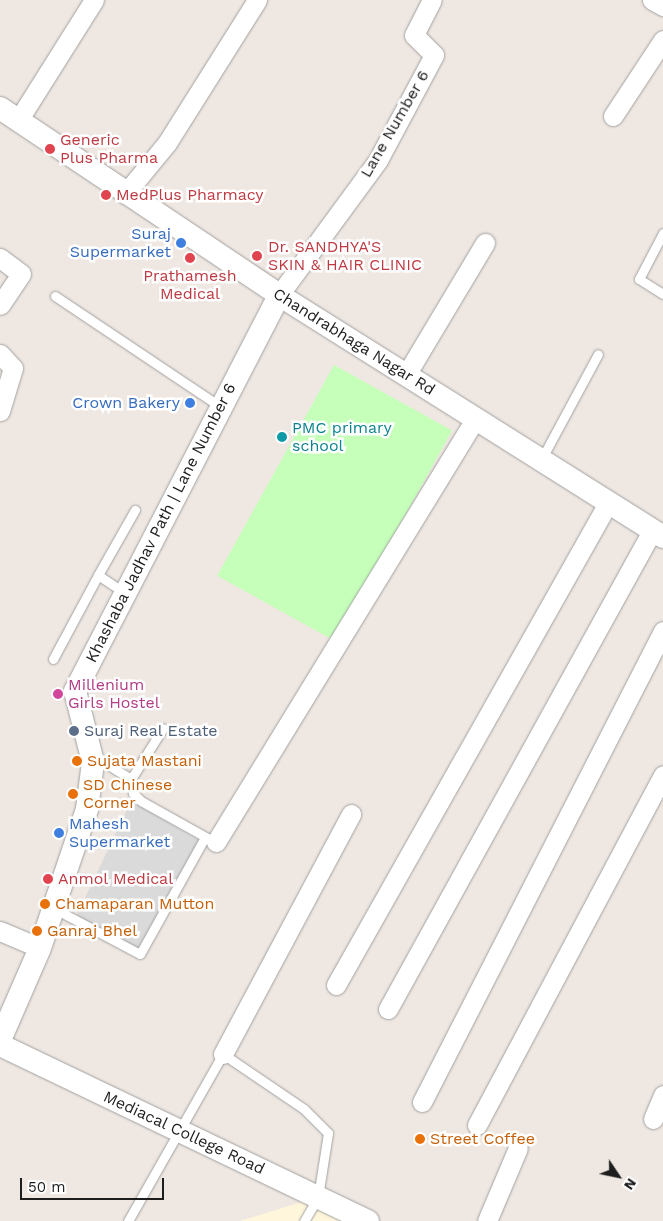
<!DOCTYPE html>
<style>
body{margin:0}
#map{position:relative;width:663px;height:1221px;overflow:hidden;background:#efe7e1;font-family:"Work Sans",sans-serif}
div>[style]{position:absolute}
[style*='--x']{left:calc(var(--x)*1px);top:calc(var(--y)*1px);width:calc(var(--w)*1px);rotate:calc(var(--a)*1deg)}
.residential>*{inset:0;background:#dbdada}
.education>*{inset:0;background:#fff6db}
.park>*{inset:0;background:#c5ffb9;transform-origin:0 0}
.roads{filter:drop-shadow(0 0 1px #a1a1a1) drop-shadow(0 0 1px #a1a1a1)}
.service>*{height:9px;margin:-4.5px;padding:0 4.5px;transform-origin:4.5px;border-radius:4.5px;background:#fff}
.minor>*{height:19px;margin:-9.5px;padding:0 9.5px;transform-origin:9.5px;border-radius:9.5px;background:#fff}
.tertiary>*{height:22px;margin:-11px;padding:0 11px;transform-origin:11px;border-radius:11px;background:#fff}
.dots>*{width:14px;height:14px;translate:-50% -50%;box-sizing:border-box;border:2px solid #fff;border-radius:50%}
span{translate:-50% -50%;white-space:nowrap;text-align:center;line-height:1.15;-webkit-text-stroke:5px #fff;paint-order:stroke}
.street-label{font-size:16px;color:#1d1d1d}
.health-label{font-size:16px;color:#be3a42}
.left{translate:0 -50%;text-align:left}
.shop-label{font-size:16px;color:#366cbe}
.right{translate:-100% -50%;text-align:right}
.culture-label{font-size:16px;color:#0d838f}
.hotel-label{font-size:16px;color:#b23c85}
.service-label{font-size:16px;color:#4e5e75}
.food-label{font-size:16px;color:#c56008}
.north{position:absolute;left:593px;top:1151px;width:50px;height:50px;-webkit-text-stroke:4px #fff;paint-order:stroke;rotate:124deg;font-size:14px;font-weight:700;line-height:20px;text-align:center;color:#1d1d1d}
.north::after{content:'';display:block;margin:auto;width:18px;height:22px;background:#1d1d1d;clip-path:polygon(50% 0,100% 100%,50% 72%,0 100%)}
.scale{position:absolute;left:20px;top:1178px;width:144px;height:22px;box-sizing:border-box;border:2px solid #1d1d1d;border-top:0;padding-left:6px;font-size:15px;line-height:18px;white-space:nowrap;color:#1d1d1d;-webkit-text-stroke:4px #fff;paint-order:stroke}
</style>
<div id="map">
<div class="residential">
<div style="clip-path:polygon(131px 801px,200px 841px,137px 955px,76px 917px)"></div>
</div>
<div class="education">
<div style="clip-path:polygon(318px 1197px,369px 1221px,240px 1221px)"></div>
</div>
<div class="park">
<div style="left:334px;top:365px;width:135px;height:241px;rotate:29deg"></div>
</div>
<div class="roads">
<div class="service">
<div style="--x:663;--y:233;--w:52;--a:117.6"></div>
<div style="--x:639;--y:279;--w:28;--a:32"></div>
<div style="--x:55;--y:296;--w:200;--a:33.8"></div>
<div style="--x:541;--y:460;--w:120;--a:-61.7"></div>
<div style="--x:98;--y:575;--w:75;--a:-60.4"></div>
<div style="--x:53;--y:659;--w:95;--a:-61.8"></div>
<div style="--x:98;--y:575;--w:32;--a:34"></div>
<div style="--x:95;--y:757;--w:42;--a:31.4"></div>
<div style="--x:131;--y:779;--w:14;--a:82"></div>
<div style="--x:133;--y:793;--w:11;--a:45"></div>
<div style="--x:141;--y:801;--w:80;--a:29.1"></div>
<div style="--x:131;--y:779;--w:60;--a:-57.9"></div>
<div style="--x:55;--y:909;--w:96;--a:27.9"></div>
<div style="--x:140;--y:954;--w:134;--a:-60.9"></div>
<div style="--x:128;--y:1221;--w:192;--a:-60.4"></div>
<div style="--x:223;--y:1054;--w:98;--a:34.2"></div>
<div style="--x:304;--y:1109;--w:34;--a:45"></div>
<div style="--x:328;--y:1133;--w:65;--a:98.9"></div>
<div style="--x:318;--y:1197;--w:28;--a:120"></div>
</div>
<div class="minor">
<div style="--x:652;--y:0;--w:13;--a:29"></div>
<div style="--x:613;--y:116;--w:91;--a:-56.7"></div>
<div style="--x:19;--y:119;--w:141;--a:-57.8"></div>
<div style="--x:125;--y:194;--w:66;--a:-50.5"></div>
<div style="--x:167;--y:143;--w:169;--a:-57.8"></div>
<div style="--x:0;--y:258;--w:26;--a:37"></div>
<div style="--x:21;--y:274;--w:37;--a:124"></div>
<div style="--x:279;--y:295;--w:167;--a:-53.7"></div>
<div style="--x:378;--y:160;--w:119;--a:-61.9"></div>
<div style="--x:434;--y:55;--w:28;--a:-135"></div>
<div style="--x:414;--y:35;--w:39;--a:-63"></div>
<div style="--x:0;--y:354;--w:19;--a:47"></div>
<div style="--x:13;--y:368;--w:45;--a:106.8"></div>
<div style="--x:406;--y:375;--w:154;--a:-59.1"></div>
<div style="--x:216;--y:842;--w:496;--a:-58.5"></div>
<div style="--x:0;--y:931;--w:43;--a:23"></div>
<div style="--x:336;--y:985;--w:553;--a:-60.56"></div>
<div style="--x:388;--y:1009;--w:546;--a:-61.09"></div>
<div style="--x:223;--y:1054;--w:272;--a:-61.9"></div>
<div style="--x:422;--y:1102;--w:529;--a:-62.9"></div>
<div style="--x:653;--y:1119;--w:26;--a:-67"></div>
<div style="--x:477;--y:1125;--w:396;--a:-62"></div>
<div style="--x:487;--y:1221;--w:79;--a:-67"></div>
</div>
<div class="tertiary">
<div style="--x:0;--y:108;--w:336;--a:33.8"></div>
<div style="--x:279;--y:295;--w:454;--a:32.2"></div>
<div style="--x:0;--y:1040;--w:100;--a:-66.5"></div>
<div style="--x:40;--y:948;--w:147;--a:-71.3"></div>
<div style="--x:87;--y:809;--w:47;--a:-82.7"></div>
<div style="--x:93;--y:762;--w:73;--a:-104.2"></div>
<div style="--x:75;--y:691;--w:445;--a:-62.7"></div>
<div style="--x:0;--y:1045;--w:408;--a:25.6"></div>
</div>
</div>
<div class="dots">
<div style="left:50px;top:149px;background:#e0444e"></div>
<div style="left:106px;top:195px;background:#e0444e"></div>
<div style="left:181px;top:243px;background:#3f7fe0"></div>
<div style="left:257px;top:256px;background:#e0444e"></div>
<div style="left:190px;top:258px;background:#e0444e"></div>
<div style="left:190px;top:403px;background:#3f7fe0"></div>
<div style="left:282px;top:437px;background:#0f9aa8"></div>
<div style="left:58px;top:694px;background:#d1479c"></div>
<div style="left:74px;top:731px;background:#5c6f8a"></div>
<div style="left:77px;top:761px;background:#e8710a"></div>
<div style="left:73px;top:794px;background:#e8710a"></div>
<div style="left:59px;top:833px;background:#3f7fe0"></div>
<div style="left:48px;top:879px;background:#e0444e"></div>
<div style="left:45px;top:904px;background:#e8710a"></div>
<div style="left:37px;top:931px;background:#e8710a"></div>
<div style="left:420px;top:1139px;background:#e8710a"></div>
</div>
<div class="street-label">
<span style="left:395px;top:124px;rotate:-60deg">Lane Number 6</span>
<span style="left:354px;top:342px;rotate:32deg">Chandrabhaga Nagar Rd</span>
<span style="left:161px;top:523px;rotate:-63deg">Khashaba Jadhav Path | Lane Number 6</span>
<span style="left:184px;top:1133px;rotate:25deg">Mediacal College Road</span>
</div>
<div class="health-label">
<span class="left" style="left:60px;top:149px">Generic<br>Plus Pharma</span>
<span class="left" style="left:116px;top:195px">MedPlus Pharmacy</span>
<span class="left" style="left:268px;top:256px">Dr. SANDHYA'S<br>SKIN &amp; HAIR CLINIC</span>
<span style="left:190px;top:285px">Prathamesh<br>Medical</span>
<span class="left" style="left:58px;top:879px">Anmol Medical</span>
</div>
<div class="shop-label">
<span class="right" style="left:171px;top:243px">Suraj<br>Supermarket</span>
<span class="right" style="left:180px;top:403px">Crown Bakery</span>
<span class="left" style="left:69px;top:833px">Mahesh<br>Supermarket</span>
</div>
<div class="culture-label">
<span class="left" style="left:292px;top:437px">PMC primary<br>school</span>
</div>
<div class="hotel-label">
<span class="left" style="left:68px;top:694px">Millenium<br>Girls Hostel</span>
</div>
<div class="service-label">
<span class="left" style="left:84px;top:731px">Suraj Real Estate</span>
</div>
<div class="food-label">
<span class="left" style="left:87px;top:761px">Sujata Mastani</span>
<span class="left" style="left:83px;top:794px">SD Chinese<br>Corner</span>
<span class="left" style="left:55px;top:904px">Chamaparan Mutton</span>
<span class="left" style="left:47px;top:931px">Ganraj Bhel</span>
<span class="left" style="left:430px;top:1139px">Street Coffee</span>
</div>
<div class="north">N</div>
<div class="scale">50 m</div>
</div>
